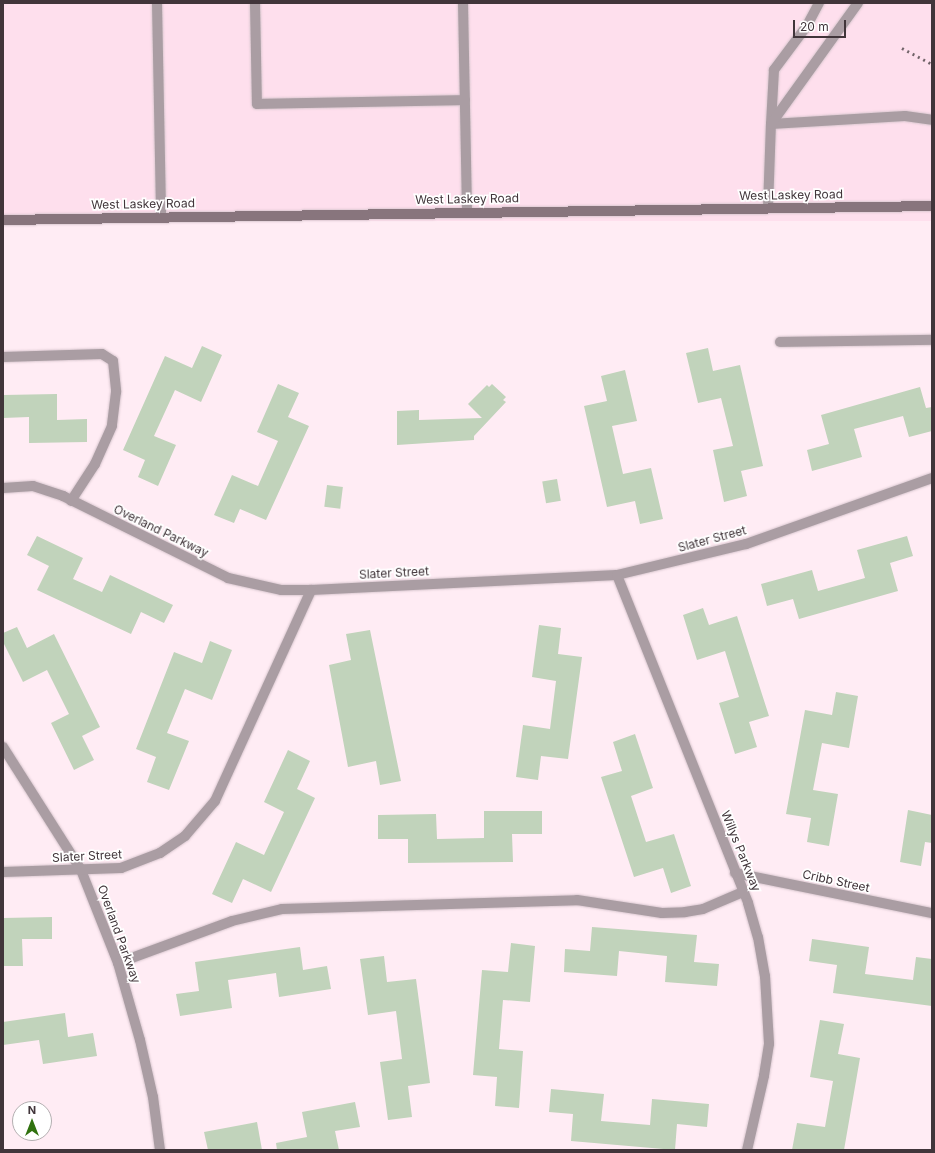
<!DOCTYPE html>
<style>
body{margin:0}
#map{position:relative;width:935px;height:1153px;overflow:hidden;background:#ffecf4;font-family:Inter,sans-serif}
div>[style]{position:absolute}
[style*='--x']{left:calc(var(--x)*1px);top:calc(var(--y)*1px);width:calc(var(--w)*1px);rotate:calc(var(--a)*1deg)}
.built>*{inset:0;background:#fedfed;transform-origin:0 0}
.building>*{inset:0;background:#c1d3bb;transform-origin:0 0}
.roads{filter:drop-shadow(0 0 1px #d9c7cf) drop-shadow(0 0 1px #d9c7cf)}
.lane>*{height:10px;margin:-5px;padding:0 5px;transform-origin:5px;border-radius:5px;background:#aa9da3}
.street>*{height:10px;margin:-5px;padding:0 5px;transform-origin:5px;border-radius:5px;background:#aa9da3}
.secondary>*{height:10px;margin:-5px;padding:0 5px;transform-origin:5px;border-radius:5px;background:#88757d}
.rail>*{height:3px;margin-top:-1.5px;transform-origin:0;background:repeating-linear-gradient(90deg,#706268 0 2px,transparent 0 6px)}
span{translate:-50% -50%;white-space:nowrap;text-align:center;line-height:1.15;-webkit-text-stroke:3.5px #fff;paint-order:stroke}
.street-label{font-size:12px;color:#41353a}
.frame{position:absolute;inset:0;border:4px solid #41353a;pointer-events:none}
.north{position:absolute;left:12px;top:1101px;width:40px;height:40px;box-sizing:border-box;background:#fff;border:1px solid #b3aeb0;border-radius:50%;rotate:0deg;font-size:11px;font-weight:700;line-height:16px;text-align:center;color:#41353a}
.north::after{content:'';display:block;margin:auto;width:14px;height:18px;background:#30720f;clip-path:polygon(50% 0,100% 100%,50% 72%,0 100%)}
.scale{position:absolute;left:793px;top:20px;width:53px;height:18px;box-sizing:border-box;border:2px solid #41353a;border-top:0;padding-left:5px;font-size:12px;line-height:14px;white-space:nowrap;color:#41353a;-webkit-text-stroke:3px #fff;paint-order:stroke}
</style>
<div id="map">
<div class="built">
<div style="left:3px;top:3px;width:929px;height:218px"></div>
</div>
<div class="building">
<div style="clip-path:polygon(202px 346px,222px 355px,201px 402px,175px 390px,154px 436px,176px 445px,158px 486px,138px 477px,145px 460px,123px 450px,165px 356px,192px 368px)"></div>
<div style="clip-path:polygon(708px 348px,713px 371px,740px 365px,763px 466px,741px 471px,747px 496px,724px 502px,713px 450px,733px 446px,721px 398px,698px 403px,686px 353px)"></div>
<div style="clip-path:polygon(625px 370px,637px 421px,612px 426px,623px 474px,651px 468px,663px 519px,640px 524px,635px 501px,607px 507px,584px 406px,607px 401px,601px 376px)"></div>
<div style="clip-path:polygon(278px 384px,299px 393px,288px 417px,309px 426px,266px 520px,240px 509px,234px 523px,214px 515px,232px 475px,258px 486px,278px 441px,257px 432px)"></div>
<div style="clip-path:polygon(492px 384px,506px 397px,503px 400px,506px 402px,474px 436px,474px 440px,397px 445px,397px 411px,419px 410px,419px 420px,482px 418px,468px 404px,487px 385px,489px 387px)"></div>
<div style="clip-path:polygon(920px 387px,926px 408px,932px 407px,932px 431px,909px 437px,903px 416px,854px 429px,862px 457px,812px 471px,807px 450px,829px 444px,821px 415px)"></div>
<div style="clip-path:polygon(57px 394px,57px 420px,87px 419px,87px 442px,29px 443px,29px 417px,3px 418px,3px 395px)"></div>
<div style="left:557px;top:479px;width:22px;height:15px;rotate:80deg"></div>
<div style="left:327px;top:485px;width:16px;height:22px;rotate:7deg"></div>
<div style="clip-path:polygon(37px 536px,83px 558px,73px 579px,102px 592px,110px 575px,173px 605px,164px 623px,141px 612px,131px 634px,37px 590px,49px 566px,27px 555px)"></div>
<div style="clip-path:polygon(907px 536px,913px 556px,890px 563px,898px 591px,799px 619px,793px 599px,767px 606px,761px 584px,812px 570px,818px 591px,865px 578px,857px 550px)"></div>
<div style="clip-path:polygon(703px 608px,709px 625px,737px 616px,769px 716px,749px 722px,757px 747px,735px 754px,719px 703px,739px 697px,725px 651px,697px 660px,683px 615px)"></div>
<div style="clip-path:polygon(539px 625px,561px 628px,558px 654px,582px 657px,568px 759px,541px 756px,538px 780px,516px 777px,523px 725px,550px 729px,556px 681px,532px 677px)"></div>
<div style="clip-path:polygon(17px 627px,27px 648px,54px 634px,100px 727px,82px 736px,94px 760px,74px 770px,51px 723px,69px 714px,47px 670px,23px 682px,3px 642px,3px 633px)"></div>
<div style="clip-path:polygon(370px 630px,401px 781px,380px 785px,376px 761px,348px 767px,329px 665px,351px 660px,346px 634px)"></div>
<div style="clip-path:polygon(210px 641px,232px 650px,212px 700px,185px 689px,167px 733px,189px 741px,169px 790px,147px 782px,156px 757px,136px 749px,174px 652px,202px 663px)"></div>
<div style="clip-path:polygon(836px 692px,858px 696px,849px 748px,822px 743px,813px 790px,838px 794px,829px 846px,807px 842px,811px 818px,786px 814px,805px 710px,832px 715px)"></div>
<div style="clip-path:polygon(635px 734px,653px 788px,631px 796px,646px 842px,674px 834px,691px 886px,671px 893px,663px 868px,634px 877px,601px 777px,622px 771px,613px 742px)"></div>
<div style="clip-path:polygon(288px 750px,310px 761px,297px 789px,315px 798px,271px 892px,243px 879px,232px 903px,212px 894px,236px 842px,264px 855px,284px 812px,264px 802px)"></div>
<div style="clip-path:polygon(908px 810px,932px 815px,932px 843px,925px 842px,921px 866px,900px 862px)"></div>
<div style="clip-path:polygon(484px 811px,542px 811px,542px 834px,512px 834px,513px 862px,408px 863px,408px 839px,378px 839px,378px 815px,436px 814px,437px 839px,484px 838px)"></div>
<div style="clip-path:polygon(52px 917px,52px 939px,22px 939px,23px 966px,3px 966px,3px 918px)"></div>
<div style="clip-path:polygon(592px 927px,697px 935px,694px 962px,719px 964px,717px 986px,665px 982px,667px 956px,619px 951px,617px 976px,564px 972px,565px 949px,590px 951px)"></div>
<div style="clip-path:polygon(812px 939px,869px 947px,865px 974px,913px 980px,916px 957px,932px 959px,932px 1006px,833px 993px,837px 965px,809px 961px)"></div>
<div style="clip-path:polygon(511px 943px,535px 946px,530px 1002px,503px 1000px,499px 1049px,523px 1051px,519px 1108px,495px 1106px,497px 1077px,473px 1075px,482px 970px,508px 972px)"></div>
<div style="clip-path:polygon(300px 947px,303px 970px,327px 966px,331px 989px,279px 997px,276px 973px,228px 980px,232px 1008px,180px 1016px,176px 994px,199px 991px,195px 962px)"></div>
<div style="clip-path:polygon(384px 956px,387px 982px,416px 979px,430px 1083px,408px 1086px,412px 1117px,388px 1120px,380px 1062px,402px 1059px,396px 1011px,368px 1015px,360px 959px)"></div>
<div style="clip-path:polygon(65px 1013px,68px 1037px,93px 1033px,97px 1056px,43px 1064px,39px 1040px,3px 1045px,3px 1022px)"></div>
<div style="clip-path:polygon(820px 1020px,844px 1024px,838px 1054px,860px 1058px,844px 1150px,792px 1150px,797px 1123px,825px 1127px,833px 1081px,810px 1077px)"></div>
<div style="clip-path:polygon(551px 1089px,604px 1094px,601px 1121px,650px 1125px,652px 1099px,709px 1104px,707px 1127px,677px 1124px,675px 1150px,571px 1141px,573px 1114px,549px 1112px)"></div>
<div style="clip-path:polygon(355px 1102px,360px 1127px,335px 1131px,339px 1150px,277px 1150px,276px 1143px,307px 1137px,302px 1112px)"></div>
<div style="clip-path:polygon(257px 1122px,262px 1150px,208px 1150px,204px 1132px)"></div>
</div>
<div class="roads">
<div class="lane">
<div style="--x:157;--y:3;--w:214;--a:88.9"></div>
<div style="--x:255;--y:3;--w:101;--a:88.9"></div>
<div style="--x:257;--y:104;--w:208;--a:-1.1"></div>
<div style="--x:463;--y:3;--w:209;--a:88.9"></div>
<div style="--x:819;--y:3;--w:27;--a:118"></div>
<div style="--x:806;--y:27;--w:54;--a:126.7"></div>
<div style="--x:774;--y:70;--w:54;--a:93.2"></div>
<div style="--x:771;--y:124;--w:134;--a:-3.4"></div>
<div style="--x:905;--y:116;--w:27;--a:8"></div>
<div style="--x:768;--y:208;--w:84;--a:-88"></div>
<div style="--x:771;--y:124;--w:149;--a:-54.3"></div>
<div style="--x:780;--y:342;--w:152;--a:-0.8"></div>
<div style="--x:3;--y:357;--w:99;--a:-1.7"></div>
<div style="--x:102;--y:354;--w:13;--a:32"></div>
<div style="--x:113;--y:361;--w:31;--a:84"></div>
<div style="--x:116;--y:392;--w:34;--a:97"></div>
<div style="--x:112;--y:426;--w:42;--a:114.1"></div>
<div style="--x:95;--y:464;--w:44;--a:123"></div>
<div style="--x:118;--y:963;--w:121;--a:-20.2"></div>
<div style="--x:232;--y:921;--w:51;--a:-13.5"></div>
<div style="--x:282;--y:909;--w:295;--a:-1.7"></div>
<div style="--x:577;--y:900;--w:86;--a:8.7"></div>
<div style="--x:662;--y:913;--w:23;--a:-2"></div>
<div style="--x:685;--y:912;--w:18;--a:-9"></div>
<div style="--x:703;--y:909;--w:43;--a:-23"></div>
</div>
<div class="street">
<div style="--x:3;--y:488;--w:30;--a:-4"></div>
<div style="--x:33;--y:486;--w:32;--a:18"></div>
<div style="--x:63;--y:496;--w:184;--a:26.4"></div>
<div style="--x:228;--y:578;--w:54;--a:12.8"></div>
<div style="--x:281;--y:590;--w:30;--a:0"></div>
<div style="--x:311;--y:590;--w:306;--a:-2.8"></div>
<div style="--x:617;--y:575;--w:133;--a:-13.5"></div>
<div style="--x:746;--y:544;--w:197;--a:-19.5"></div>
<div style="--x:617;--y:575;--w:353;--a:68.2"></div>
<div style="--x:748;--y:903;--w:35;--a:74"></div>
<div style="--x:758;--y:937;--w:40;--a:80"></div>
<div style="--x:765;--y:976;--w:68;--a:86.6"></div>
<div style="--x:769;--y:1044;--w:32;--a:99"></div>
<div style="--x:764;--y:1076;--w:76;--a:102.9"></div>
<div style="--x:3;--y:747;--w:146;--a:57.6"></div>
<div style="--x:81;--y:870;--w:100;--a:68.3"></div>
<div style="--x:118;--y:963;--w:80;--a:74.1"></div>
<div style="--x:140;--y:1040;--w:58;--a:77.2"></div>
<div style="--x:153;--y:1097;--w:53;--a:82.5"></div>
<div style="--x:3;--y:872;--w:118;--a:-1.9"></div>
<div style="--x:121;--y:868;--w:42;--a:-21"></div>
<div style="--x:160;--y:853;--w:30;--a:-34"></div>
<div style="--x:185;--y:836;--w:46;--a:-49.4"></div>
<div style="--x:215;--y:801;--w:232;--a:-65.5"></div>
<div style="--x:735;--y:873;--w:201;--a:11.5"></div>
</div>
<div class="secondary">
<div style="--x:3;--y:220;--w:929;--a:-0.86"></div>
</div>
</div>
<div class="rail">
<div style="--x:902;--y:48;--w:34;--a:28"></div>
</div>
<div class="street-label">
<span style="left:791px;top:195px;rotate:-1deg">West Laskey Road</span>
<span style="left:467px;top:199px;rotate:-1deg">West Laskey Road</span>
<span style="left:143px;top:204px;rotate:-1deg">West Laskey Road</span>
<span style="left:161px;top:531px;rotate:26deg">Overland Parkway</span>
<span style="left:712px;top:539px;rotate:-15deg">Slater Street</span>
<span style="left:394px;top:573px;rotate:-3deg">Slater Street</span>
<span style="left:741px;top:851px;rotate:68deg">Willys Parkway</span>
<span style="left:87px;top:856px;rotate:-3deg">Slater Street</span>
<span style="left:836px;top:881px;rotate:12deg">Cribb Street</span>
<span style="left:119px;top:934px;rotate:70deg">Overland Parkway</span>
</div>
<div class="frame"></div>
<div class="north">N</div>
<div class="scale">20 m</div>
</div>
